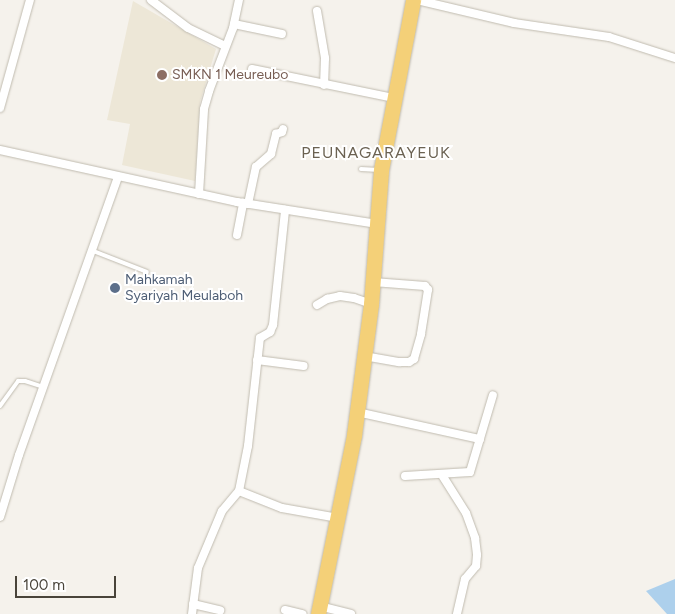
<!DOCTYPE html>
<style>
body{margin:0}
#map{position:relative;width:675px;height:614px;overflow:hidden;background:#f5f2ec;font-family:Figtree,sans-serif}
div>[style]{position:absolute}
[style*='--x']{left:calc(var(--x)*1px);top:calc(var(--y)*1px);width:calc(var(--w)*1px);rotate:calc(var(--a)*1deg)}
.education>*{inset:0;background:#ede7d7}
.water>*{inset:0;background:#add0ec}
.roads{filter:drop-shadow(0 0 1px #c0bbaf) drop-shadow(0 0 1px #c0bbaf)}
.lane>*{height:4px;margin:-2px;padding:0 2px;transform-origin:2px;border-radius:2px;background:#fff}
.street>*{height:8px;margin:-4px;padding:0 4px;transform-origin:4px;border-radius:4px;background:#fff}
.highway>*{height:15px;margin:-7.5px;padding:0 7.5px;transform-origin:7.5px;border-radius:7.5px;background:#f4d078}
.dots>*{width:14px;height:14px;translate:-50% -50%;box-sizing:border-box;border:2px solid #fff;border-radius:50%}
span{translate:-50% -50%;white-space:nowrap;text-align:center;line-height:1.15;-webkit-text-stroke:4px #fff;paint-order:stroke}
.education-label{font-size:14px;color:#785e54}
.left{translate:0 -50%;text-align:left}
.service-label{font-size:14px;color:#4e5e75}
.quarter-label{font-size:16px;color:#6b6252;letter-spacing:1px}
.scale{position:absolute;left:15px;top:576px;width:101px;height:22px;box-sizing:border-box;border:2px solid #49443a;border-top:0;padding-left:6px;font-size:15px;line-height:18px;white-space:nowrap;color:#49443a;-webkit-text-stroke:4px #fff;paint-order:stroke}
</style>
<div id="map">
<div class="education">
<div style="clip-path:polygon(133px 1px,216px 49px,200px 102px,195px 181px,122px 165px,130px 124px,107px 120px)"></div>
</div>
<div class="water">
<div style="clip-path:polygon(675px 579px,675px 614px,667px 614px,646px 591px)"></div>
</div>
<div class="roads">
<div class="lane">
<div style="--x:361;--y:169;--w:18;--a:3"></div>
<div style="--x:91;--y:250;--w:60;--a:21.4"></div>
<div style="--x:0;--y:406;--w:31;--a:-54"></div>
<div style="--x:18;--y:381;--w:7;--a:0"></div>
<div style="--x:25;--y:381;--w:19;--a:18"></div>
</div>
<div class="street">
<div style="--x:151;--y:0;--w:46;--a:37.1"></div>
<div style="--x:188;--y:28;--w:41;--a:25.9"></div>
<div style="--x:417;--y:0;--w:100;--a:13.3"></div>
<div style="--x:514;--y:23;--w:96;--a:8.4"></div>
<div style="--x:609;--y:37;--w:69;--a:17.7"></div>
<div style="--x:317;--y:11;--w:48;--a:80.3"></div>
<div style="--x:325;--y:58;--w:27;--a:92"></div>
<div style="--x:234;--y:24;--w:49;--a:11.8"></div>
<div style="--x:252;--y:69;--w:144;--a:11.6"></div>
<div style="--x:0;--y:108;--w:112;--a:-74.5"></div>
<div style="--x:0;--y:150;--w:243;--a:12.4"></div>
<div style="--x:237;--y:202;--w:142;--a:8.9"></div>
<div style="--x:199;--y:194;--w:85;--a:-86.6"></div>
<div style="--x:204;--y:109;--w:19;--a:-74"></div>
<div style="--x:209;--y:91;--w:67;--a:-69.1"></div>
<div style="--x:233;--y:28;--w:29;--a:-78"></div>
<div style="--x:248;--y:204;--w:38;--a:-78"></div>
<div style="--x:256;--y:167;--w:20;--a:-41"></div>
<div style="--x:271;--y:154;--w:21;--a:-76"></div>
<div style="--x:276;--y:134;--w:6;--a:-18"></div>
<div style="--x:282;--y:132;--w:3;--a:-72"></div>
<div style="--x:237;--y:235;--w:33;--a:-79"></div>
<div style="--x:317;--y:305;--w:12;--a:-31"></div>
<div style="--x:327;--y:299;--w:13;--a:-13"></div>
<div style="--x:340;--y:296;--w:14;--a:8"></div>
<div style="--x:354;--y:298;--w:18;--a:19"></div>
<div style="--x:364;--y:356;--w:36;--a:10"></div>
<div style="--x:399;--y:362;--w:10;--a:0"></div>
<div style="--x:409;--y:362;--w:6;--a:-31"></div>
<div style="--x:414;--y:359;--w:26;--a:-74"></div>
<div style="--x:421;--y:334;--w:45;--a:-81"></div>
<div style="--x:428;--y:290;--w:5;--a:-127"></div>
<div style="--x:425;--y:286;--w:52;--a:-175.6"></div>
<div style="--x:257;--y:360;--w:47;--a:7.3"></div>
<div style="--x:357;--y:412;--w:126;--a:12.4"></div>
<div style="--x:442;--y:475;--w:45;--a:57.7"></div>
<div style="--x:466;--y:513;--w:27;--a:70"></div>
<div style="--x:475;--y:538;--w:17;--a:83"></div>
<div style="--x:477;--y:555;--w:11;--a:95"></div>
<div style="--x:476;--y:566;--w:17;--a:130"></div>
<div style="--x:465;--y:579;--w:36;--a:103"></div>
<div style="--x:405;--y:476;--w:65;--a:-3.5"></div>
<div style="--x:470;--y:472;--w:80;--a:-73.4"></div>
<div style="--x:239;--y:491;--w:46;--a:21.6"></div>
<div style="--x:282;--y:508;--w:57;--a:10.1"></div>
<div style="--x:0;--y:517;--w:65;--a:-73"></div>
<div style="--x:19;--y:455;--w:295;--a:-70.4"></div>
<div style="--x:193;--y:604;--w:28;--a:13"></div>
<div style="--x:319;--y:606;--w:33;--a:14"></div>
<div style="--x:285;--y:610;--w:18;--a:13"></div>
<div style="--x:192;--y:614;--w:46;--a:-82.6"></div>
<div style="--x:198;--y:568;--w:62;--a:-67.2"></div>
<div style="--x:222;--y:511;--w:26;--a:-50"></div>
<div style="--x:239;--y:491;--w:46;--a:-78.7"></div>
<div style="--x:248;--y:446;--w:109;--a:-83.7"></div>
<div style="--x:260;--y:338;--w:12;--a:-31"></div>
<div style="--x:270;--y:332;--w:8;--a:-67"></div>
<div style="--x:273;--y:325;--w:116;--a:-84"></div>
</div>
<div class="highway">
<div style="--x:318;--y:614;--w:183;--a:-78.6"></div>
<div style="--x:354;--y:435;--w:132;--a:-82.6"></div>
<div style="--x:371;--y:304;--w:134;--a:-85.7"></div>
<div style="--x:381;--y:170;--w:173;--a:-79.3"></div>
</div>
</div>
<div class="dots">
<div style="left:162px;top:75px;background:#8d6e63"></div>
<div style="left:115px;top:288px;background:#5c6f8a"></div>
</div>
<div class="education-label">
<span class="left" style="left:172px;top:75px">SMKN 1 Meureubo</span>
</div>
<div class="service-label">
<span class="left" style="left:125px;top:288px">Mahkamah<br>Syariyah Meulaboh</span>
</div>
<div class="quarter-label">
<span style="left:376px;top:153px">PEUNAGARAYEUK</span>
</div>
<div class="scale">100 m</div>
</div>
